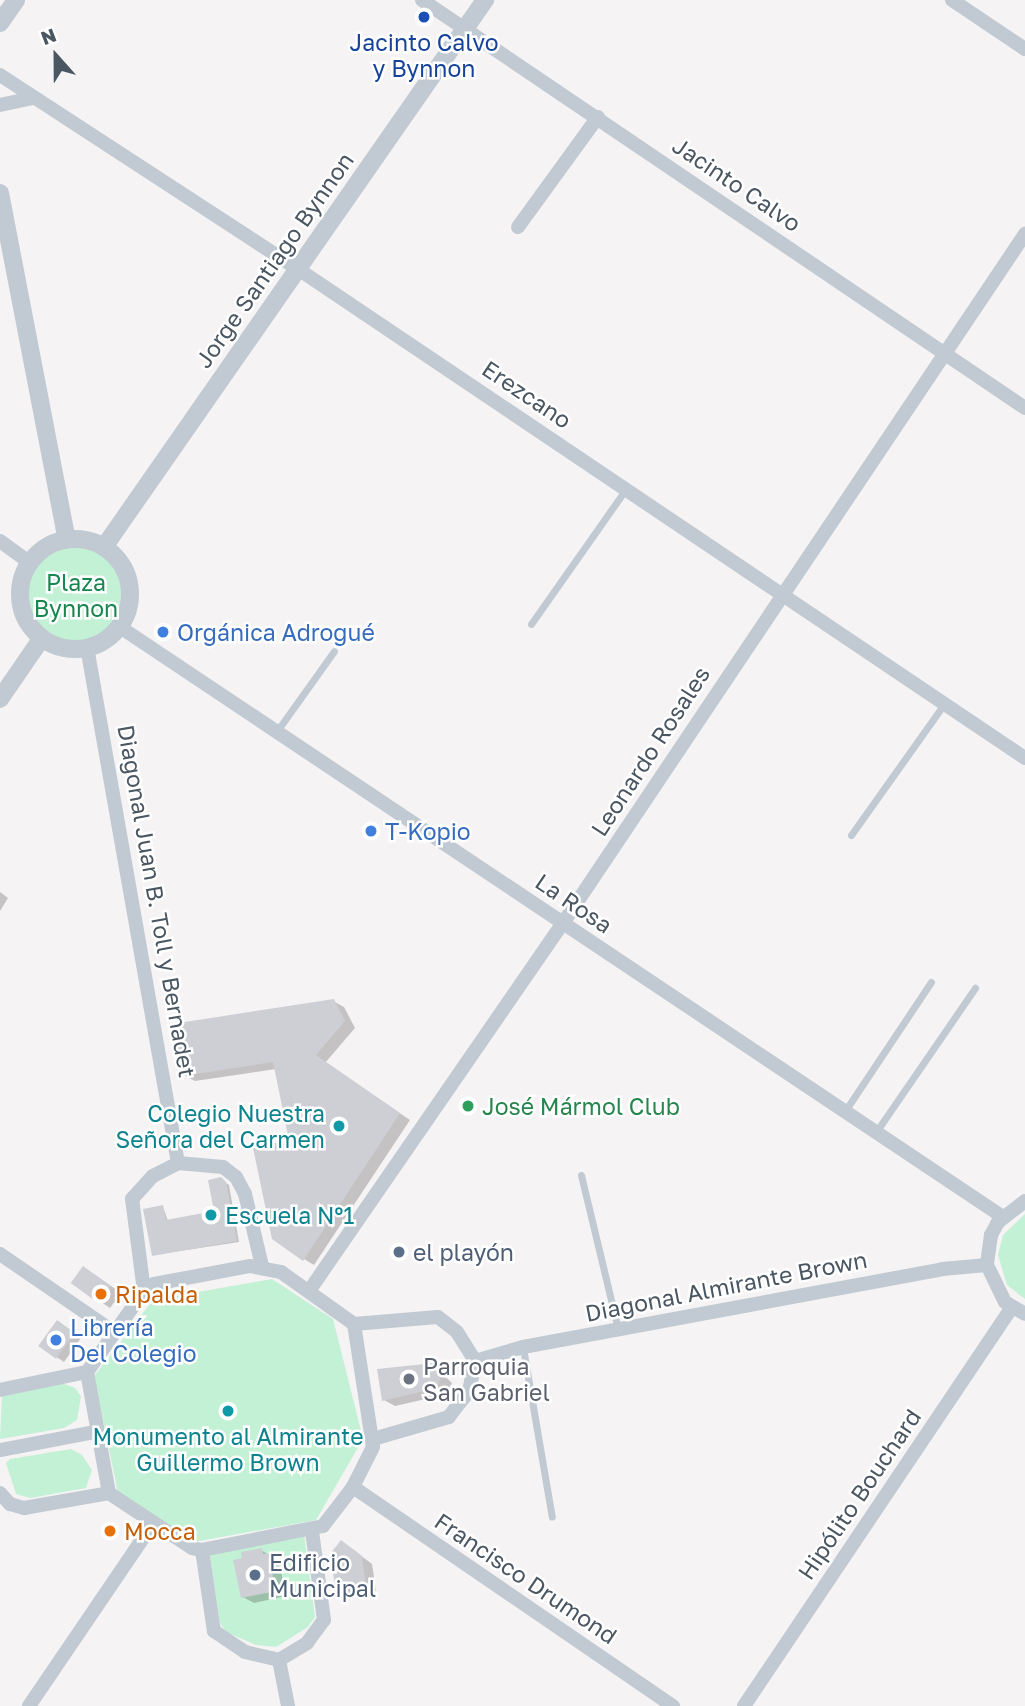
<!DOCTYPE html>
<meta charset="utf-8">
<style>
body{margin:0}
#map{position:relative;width:1025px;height:1706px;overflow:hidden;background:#f5f3f3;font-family:"Golos Text",sans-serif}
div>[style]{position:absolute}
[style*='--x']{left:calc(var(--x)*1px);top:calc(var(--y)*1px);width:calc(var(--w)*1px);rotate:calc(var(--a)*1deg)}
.green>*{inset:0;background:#c3f1d5}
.round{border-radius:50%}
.shadow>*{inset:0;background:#0003}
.building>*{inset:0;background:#cdcfd5;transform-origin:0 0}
.service>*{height:7px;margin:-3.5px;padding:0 3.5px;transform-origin:3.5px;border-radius:3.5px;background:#c1cad2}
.minor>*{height:14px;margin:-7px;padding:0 7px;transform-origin:7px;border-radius:7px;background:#c1cad2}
.tertiary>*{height:18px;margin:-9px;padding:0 9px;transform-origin:9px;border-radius:9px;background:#c1cad2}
.tertiary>.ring{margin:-9px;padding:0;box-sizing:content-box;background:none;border:18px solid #c1cad2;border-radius:50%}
.dots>*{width:19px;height:19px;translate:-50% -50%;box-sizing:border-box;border:4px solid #fff;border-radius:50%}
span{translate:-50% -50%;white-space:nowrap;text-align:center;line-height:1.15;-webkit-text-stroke:5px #fff;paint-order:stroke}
.transit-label{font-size:23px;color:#164399}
.street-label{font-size:23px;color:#4a5661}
.park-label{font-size:23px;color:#17864f}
.shop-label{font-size:23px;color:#366cbe}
.left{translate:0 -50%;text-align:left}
.leisure-label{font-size:23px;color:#27864d}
.culture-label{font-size:23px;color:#0d838f}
.right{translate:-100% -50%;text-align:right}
.service-label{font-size:23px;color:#4e5e75}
.food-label{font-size:23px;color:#c56008}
.worship-label{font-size:23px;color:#5b616d}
.north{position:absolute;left:21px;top:21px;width:70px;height:70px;-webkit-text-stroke:5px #fff;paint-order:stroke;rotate:339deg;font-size:19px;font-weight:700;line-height:28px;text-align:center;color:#4a5661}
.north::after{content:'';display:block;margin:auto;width:24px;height:32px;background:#4a5661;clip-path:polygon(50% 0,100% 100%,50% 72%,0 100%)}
</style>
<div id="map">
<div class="green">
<div class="round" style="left:28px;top:547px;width:96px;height:96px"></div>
<div style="clip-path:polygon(1025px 1214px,1025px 1299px,1007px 1285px,998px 1255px,1003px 1235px)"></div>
<div style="clip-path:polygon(272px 1279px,333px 1319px,363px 1439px,316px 1520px,194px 1542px,118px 1493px,94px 1376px,153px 1300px)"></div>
<div style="clip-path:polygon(62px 1383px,75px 1388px,81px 1396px,77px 1420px,64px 1428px,0 1439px,2px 1396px)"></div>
<div style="clip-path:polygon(71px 1449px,82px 1455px,92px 1470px,86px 1488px,30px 1498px,16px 1494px,6px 1463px,10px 1459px)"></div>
<div style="clip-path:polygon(304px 1534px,315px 1617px,308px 1627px,276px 1647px,256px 1645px,226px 1632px,220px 1623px,209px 1551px)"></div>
</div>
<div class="shadow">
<div style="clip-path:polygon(0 892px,8px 898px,0 911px)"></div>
<div style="clip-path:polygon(333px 1001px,344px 1007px,355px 1028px,325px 1063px,410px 1120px,314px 1265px,304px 1259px,291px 1142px,276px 1069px,195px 1081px,184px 1075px)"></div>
<div style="clip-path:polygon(220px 1179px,229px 1185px,239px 1242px,154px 1255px,163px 1207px,168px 1221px,216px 1212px)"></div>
<div style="clip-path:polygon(94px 1274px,121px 1293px,110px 1308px,73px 1283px)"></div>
<div style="clip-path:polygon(64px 1326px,81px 1338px,64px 1362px,40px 1346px)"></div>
<div style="clip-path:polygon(433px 1365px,452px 1383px,448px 1394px,395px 1406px,384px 1400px)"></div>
<div style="clip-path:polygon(352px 1549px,372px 1564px,376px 1591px,348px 1596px,337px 1590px)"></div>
<div style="clip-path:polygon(261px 1550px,279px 1561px,286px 1596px,254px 1603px,243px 1597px)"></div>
</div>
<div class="building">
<div style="clip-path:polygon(334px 999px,345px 1021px,316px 1055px,400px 1113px,303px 1261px,272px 1239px,253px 1148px,289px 1140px,273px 1062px,183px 1076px,172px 1024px)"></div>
<div style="clip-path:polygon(221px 1177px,226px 1182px,237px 1241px,152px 1256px,143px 1209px,163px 1205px,166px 1220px,214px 1211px,208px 1180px)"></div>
<div style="left:83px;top:1266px;width:34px;height:21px;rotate:36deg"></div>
<div style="left:57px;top:1320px;width:22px;height:32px;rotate:36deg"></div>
<div style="clip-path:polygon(434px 1363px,441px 1376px,437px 1388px,382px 1401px,377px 1369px)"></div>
<div style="clip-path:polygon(341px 1540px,362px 1556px,366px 1586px,336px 1591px,330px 1554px)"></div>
<div style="clip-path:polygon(262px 1548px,263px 1554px,268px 1553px,276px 1591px,241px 1598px,233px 1560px,242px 1558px,241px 1552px)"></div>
</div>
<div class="service">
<div style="--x:531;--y:624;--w:165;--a:-54.9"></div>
<div style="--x:277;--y:731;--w:98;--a:-54.5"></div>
<div style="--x:851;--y:835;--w:161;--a:-54.6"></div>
<div style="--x:845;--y:1111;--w:155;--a:-56.3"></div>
<div style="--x:876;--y:1132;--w:175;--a:-55.5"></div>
<div style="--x:581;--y:1175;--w:158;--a:76.5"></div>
<div style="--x:523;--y:1348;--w:171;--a:80.3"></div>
</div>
<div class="minor">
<div style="--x:422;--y:0;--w:728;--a:34.08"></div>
<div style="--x:952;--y:0;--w:88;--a:33.9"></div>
<div style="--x:0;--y:75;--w:356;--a:33.1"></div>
<div style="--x:298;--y:269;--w:876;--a:33.93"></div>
<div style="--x:0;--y:105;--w:35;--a:-12"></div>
<div style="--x:518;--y:227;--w:136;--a:-54"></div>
<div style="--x:0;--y:541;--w:37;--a:36"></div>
<div style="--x:120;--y:627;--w:1062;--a:33.75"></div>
<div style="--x:87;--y:647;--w:524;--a:80"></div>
<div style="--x:1025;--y:1201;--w:34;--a:142"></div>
<div style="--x:998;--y:1222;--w:15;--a:118"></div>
<div style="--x:991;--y:1235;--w:30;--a:98"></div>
<div style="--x:987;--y:1265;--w:41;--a:64.1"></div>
<div style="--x:1005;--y:1302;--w:23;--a:31"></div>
<div style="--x:0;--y:1254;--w:138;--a:34.4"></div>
<div style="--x:250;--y:1266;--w:32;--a:11"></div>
<div style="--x:281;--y:1272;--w:90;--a:35.5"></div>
<div style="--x:354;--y:1324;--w:124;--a:81.2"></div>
<div style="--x:373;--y:1447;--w:45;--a:116.6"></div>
<div style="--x:353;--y:1487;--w:49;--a:127.6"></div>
<div style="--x:323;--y:1526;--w:123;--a:168.8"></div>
<div style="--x:202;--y:1550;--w:10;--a:-169"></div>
<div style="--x:192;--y:1548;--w:100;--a:-146.5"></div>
<div style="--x:109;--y:1493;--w:123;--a:-100.3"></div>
<div style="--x:87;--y:1372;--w:99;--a:-54.9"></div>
<div style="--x:144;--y:1291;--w:12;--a:-35"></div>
<div style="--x:154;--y:1284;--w:98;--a:-10.6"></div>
<div style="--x:144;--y:1291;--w:93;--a:-97.4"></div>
<div style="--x:132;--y:1199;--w:31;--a:-48"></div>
<div style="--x:153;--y:1176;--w:28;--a:-27"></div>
<div style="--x:178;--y:1163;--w:45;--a:5.1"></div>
<div style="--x:223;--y:1167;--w:16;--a:38"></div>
<div style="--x:236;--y:1177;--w:19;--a:62"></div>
<div style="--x:245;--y:1194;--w:74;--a:76.7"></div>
<div style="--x:309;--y:1291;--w:447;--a:-55.4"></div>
<div style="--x:563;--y:923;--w:830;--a:-56.16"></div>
<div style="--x:354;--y:1324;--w:84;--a:-4.8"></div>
<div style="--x:438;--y:1317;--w:24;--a:38"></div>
<div style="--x:457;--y:1332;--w:34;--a:58"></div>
<div style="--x:475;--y:1361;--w:31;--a:101"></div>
<div style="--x:469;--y:1391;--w:33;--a:128"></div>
<div style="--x:449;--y:1417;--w:79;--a:163.9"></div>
<div style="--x:475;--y:1361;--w:50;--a:-16.3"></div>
<div style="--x:523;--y:1347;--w:426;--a:-10.5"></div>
<div style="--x:942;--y:1269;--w:45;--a:-5.1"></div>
<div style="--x:0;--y:1390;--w:89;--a:-11.7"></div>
<div style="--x:0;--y:1450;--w:97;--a:-10.7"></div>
<div style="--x:353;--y:1487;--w:388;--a:34.4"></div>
<div style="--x:0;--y:1493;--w:15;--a:48"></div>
<div style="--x:10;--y:1504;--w:15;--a:16"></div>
<div style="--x:24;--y:1508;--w:86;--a:-10"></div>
<div style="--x:202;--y:1550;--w:82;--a:81.6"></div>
<div style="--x:214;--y:1631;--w:37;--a:34"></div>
<div style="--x:245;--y:1652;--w:35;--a:13"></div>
<div style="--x:279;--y:1660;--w:33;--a:-31"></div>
<div style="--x:307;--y:1643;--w:29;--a:-54"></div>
<div style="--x:324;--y:1620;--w:90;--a:-97.7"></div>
<div style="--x:279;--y:1660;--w:47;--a:78.9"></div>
<div style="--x:29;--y:1706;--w:219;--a:-55.8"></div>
<div style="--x:744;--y:1706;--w:481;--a:-56.1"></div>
</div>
<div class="tertiary">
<div style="--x:0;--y:23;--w:28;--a:-55"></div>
<div style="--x:0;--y:193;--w:353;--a:79.1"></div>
<div class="ring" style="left:20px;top:539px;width:92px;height:92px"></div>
<div style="--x:104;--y:547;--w:667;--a:-55.14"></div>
<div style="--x:0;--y:699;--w:74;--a:-55.5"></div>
</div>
<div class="dots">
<div style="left:424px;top:17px;background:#1a4fb4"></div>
<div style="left:163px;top:632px;background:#3f7fe0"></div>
<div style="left:371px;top:831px;background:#3f7fe0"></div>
<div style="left:468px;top:1106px;background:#2e9e5b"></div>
<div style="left:339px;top:1126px;background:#0f9aa8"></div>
<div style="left:211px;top:1215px;background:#0f9aa8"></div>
<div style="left:399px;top:1252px;background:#5c6f8a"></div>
<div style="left:101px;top:1294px;background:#e8710a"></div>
<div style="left:56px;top:1340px;background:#3f7fe0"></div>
<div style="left:409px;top:1379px;background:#6b7280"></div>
<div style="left:228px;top:1411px;background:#0f9aa8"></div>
<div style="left:110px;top:1531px;background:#e8710a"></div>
<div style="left:255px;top:1575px;background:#5c6f8a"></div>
</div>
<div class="transit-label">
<span style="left:424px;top:55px">Jacinto Calvo<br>y Bynnon</span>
</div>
<div class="street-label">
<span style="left:737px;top:184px;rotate:34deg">Jacinto Calvo</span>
<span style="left:274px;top:260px;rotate:-55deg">Jorge Santiago Bynnon</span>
<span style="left:527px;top:394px;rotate:34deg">Erezcano</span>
<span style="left:650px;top:751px;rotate:-57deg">Leonardo Rosales</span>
<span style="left:157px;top:901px;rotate:80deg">Diagonal Juan B. Toll y Bernadet</span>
<span style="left:574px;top:903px;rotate:34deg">La Rosa</span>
<span style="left:726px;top:1286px;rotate:-11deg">Diagonal Almirante Brown</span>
<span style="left:859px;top:1494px;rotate:-56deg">Hipólito Bouchard</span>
<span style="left:526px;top:1578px;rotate:34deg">Francisco Drumond</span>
</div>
<div class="park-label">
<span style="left:76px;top:595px">Plaza<br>Bynnon</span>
</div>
<div class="shop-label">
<span class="left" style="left:177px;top:632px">Orgánica Adrogué</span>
<span class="left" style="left:385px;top:831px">T-Kopio</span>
<span class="left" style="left:70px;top:1340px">Librería<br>Del Colegio</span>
</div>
<div class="leisure-label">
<span class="left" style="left:482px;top:1106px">José Mármol Club</span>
</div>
<div class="culture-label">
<span class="right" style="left:325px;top:1126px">Colegio Nuestra<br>Señora del Carmen</span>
<span class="left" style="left:225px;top:1215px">Escuela Nº1</span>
<span style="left:228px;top:1449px">Monumento al Almirante<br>Guillermo Brown</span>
</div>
<div class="service-label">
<span class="left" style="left:413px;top:1252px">el playón</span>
<span class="left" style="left:269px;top:1575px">Edificio<br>Municipal</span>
</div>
<div class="food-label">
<span class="left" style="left:115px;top:1294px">Ripalda</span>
<span class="left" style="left:124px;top:1531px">Mocca</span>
</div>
<div class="worship-label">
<span class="left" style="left:423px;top:1379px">Parroquia<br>San Gabriel</span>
</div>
<div class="north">N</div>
</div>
